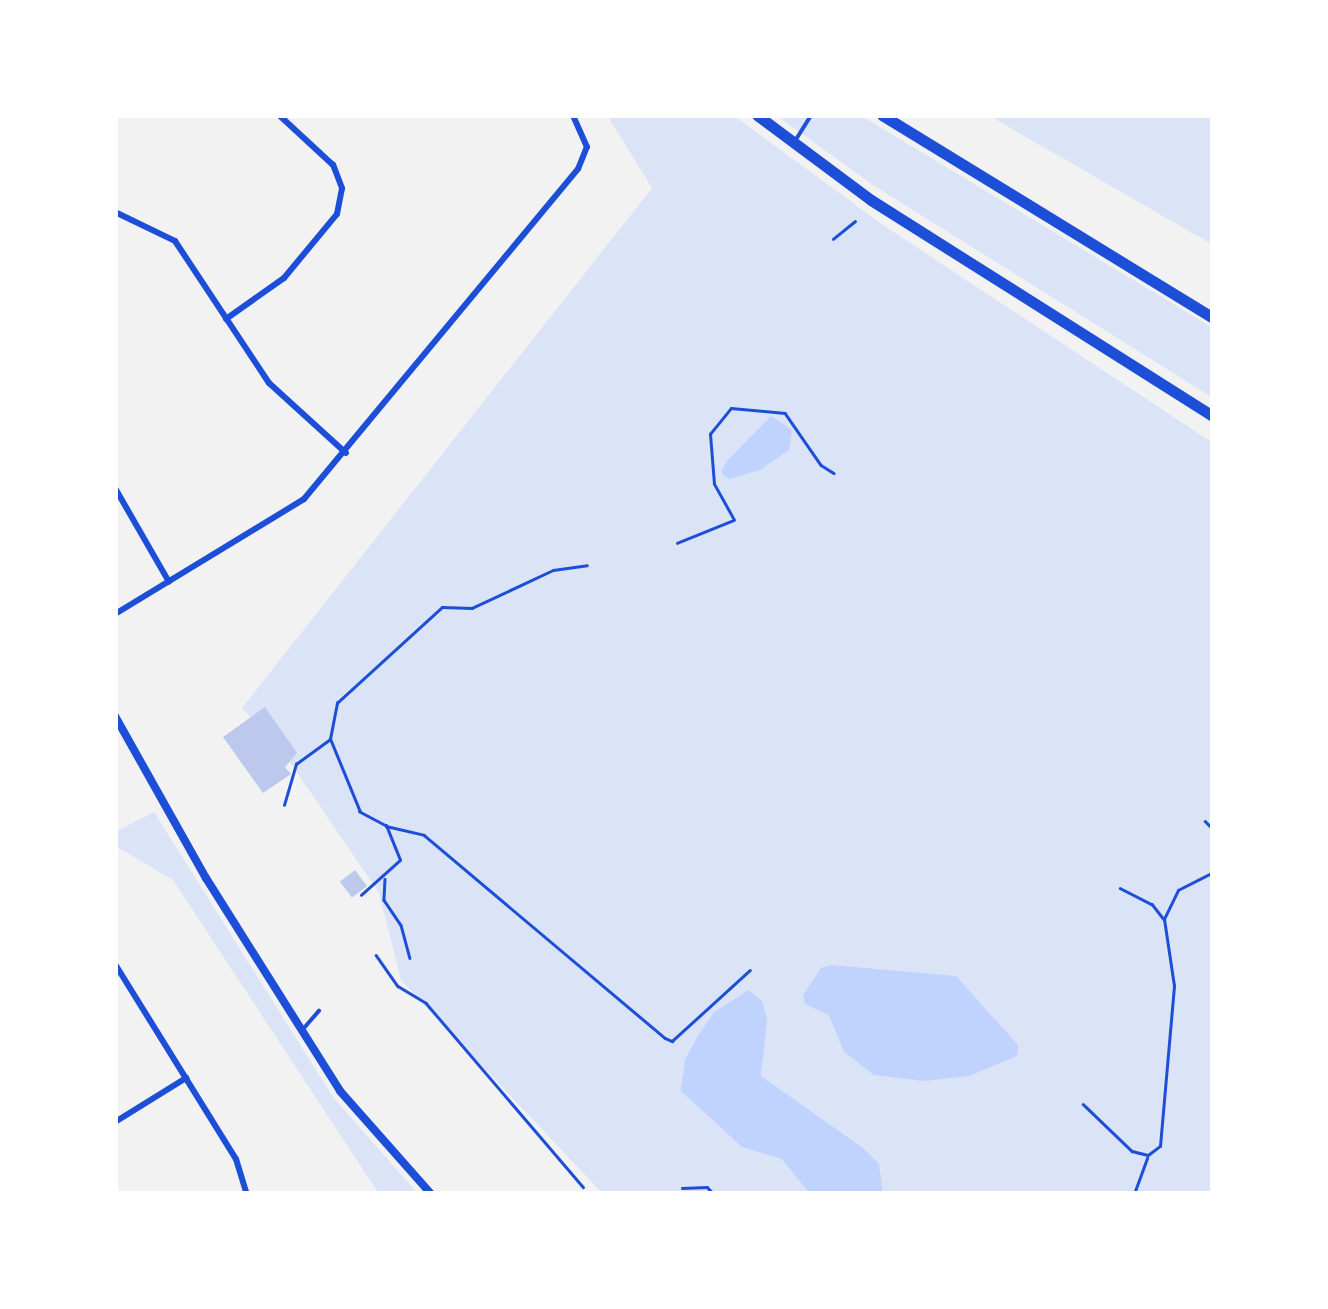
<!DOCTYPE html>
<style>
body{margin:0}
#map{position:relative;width:1328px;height:1309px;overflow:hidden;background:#f2f2f2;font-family:Raleway,sans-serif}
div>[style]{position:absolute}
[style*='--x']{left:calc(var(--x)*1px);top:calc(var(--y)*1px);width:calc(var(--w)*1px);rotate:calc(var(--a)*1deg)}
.green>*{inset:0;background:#dbe4f7}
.water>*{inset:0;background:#bfd3fe}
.building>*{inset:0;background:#bdc9ec;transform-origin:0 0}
.path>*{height:2.5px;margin:-1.25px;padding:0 1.25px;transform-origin:1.25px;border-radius:1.25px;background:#1d4ed8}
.service>*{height:4px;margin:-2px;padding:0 2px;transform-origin:2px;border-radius:2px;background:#1d4ed8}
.minor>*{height:6px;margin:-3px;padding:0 3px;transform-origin:3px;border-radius:3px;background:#1d4ed8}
.tertiary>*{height:8px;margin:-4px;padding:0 4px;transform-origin:4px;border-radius:4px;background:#1d4ed8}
.motorway>*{height:11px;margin:-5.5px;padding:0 5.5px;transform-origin:5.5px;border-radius:5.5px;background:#1d4ed8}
span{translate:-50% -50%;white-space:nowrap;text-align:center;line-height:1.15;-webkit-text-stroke:9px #fff;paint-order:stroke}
.frame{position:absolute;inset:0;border:118px solid #fff;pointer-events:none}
</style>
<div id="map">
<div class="green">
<div style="clip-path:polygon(607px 115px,733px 115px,880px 223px,1213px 443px,1213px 1194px,603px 1194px,401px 980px,379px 893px,294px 768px,242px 708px,652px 188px)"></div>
<div style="clip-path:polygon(776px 115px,860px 115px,1213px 328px,1213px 398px,873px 185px)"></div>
<div style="clip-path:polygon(988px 115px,1213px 115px,1213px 245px)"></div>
<div style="clip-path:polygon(154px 812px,333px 1097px,418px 1194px,379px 1194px,173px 880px,115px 846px,115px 832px)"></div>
</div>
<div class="water">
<div style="clip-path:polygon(771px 416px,792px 430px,789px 450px,760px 470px,729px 479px,721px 473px,726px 462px)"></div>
<div style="clip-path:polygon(831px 965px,956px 976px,1018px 1045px,1017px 1056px,969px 1076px,924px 1081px,874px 1075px,844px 1052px,829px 1015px,805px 1004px,803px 995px,821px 968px)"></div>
<div style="clip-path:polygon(749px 990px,762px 1001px,767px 1019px,761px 1076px,863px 1148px,879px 1164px,883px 1194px,810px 1194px,782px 1159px,742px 1147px,681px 1091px,685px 1059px,698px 1036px,714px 1012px)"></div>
</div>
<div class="building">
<div style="clip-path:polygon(265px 707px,297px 753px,285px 767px,291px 774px,263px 793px,223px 737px)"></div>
<div style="left:355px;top:870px;width:20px;height:19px;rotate:53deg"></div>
</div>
<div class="path">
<div style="--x:833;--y:239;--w:28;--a:-39"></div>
<div style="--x:677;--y:543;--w:61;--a:-22"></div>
<div style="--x:734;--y:520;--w:41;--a:-119.1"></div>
<div style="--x:714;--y:484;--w:50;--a:-94.6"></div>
<div style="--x:710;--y:434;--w:33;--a:-51"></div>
<div style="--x:731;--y:408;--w:54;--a:5.3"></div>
<div style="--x:785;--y:413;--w:63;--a:55.3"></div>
<div style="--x:821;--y:465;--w:15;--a:32"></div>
<div style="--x:284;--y:805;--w:43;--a:-73.7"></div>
<div style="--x:296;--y:764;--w:41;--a:-36"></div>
<div style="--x:1205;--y:821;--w:11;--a:45"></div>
<div style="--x:386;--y:826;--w:39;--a:13"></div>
<div style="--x:424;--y:835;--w:315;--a:40.1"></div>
<div style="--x:665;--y:1038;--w:8;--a:23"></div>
<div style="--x:672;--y:1041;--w:105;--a:-42.3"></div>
<div style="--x:385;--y:879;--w:21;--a:93"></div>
<div style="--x:384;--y:900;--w:30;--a:56"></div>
<div style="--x:401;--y:925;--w:34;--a:75"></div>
<div style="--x:1120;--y:888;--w:36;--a:27"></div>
<div style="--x:1152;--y:904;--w:18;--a:52"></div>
<div style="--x:361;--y:895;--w:52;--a:-41.9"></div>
<div style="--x:400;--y:860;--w:37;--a:-112"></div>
<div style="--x:386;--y:826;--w:30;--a:-152"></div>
<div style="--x:360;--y:812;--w:79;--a:-112.3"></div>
<div style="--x:330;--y:739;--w:37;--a:-79"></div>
<div style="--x:337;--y:703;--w:142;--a:-42.4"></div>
<div style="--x:442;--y:607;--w:30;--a:2"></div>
<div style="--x:472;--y:608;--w:89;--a:-25.1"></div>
<div style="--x:553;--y:570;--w:34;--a:-8"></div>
<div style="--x:376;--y:955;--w:38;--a:55"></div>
<div style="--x:398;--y:986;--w:33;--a:31"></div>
<div style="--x:426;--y:1003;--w:242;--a:49.5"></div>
<div style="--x:1083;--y:1104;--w:68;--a:43.8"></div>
<div style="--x:1132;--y:1151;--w:16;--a:14"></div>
<div style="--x:1148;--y:1155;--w:15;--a:-37"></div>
<div style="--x:1160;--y:1146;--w:161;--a:-85"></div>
<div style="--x:1174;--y:986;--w:68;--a:-98.5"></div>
<div style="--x:1164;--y:919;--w:32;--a:-64"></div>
<div style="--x:1178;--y:890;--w:39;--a:-27"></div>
<div style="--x:682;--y:1188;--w:25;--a:-2"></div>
<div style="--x:707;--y:1187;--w:10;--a:45"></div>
<div style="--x:1134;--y:1194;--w:38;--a:-70"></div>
</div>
<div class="service">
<div style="--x:795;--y:141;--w:31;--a:-58"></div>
<div style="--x:304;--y:1028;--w:23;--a:-49"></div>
</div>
<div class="minor">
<div style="--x:115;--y:212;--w:67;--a:25.8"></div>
<div style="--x:175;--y:241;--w:170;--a:56.5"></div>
<div style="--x:269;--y:383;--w:104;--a:42.3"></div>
<div style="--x:226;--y:319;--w:71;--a:-35.3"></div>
<div style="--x:284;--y:278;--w:83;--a:-50.4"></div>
<div style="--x:337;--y:214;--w:26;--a:-79"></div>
<div style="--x:342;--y:188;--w:25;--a:-111"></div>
<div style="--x:333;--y:165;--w:74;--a:-137.2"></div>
<div style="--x:115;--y:488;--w:108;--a:60.1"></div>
<div style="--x:115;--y:614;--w:221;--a:-31.3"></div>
<div style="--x:304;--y:499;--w:429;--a:-50.3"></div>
<div style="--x:578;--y:169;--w:24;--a:-68"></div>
<div style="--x:587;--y:147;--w:35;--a:-114"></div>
<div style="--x:115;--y:964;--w:229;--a:58.2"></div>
<div style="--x:236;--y:1159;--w:37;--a:73"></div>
<div style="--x:115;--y:1122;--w:84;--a:-31.8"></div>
</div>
<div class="tertiary">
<div style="--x:115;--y:716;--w:186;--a:60.7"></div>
<div style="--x:206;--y:878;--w:252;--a:57.8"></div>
<div style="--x:340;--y:1091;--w:137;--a:48.5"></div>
</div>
<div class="motorway">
<div style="--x:757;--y:115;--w:142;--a:36.7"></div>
<div style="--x:871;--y:200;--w:404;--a:32.3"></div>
<div style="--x:882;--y:115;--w:388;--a:31.5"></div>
</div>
<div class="frame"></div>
</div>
